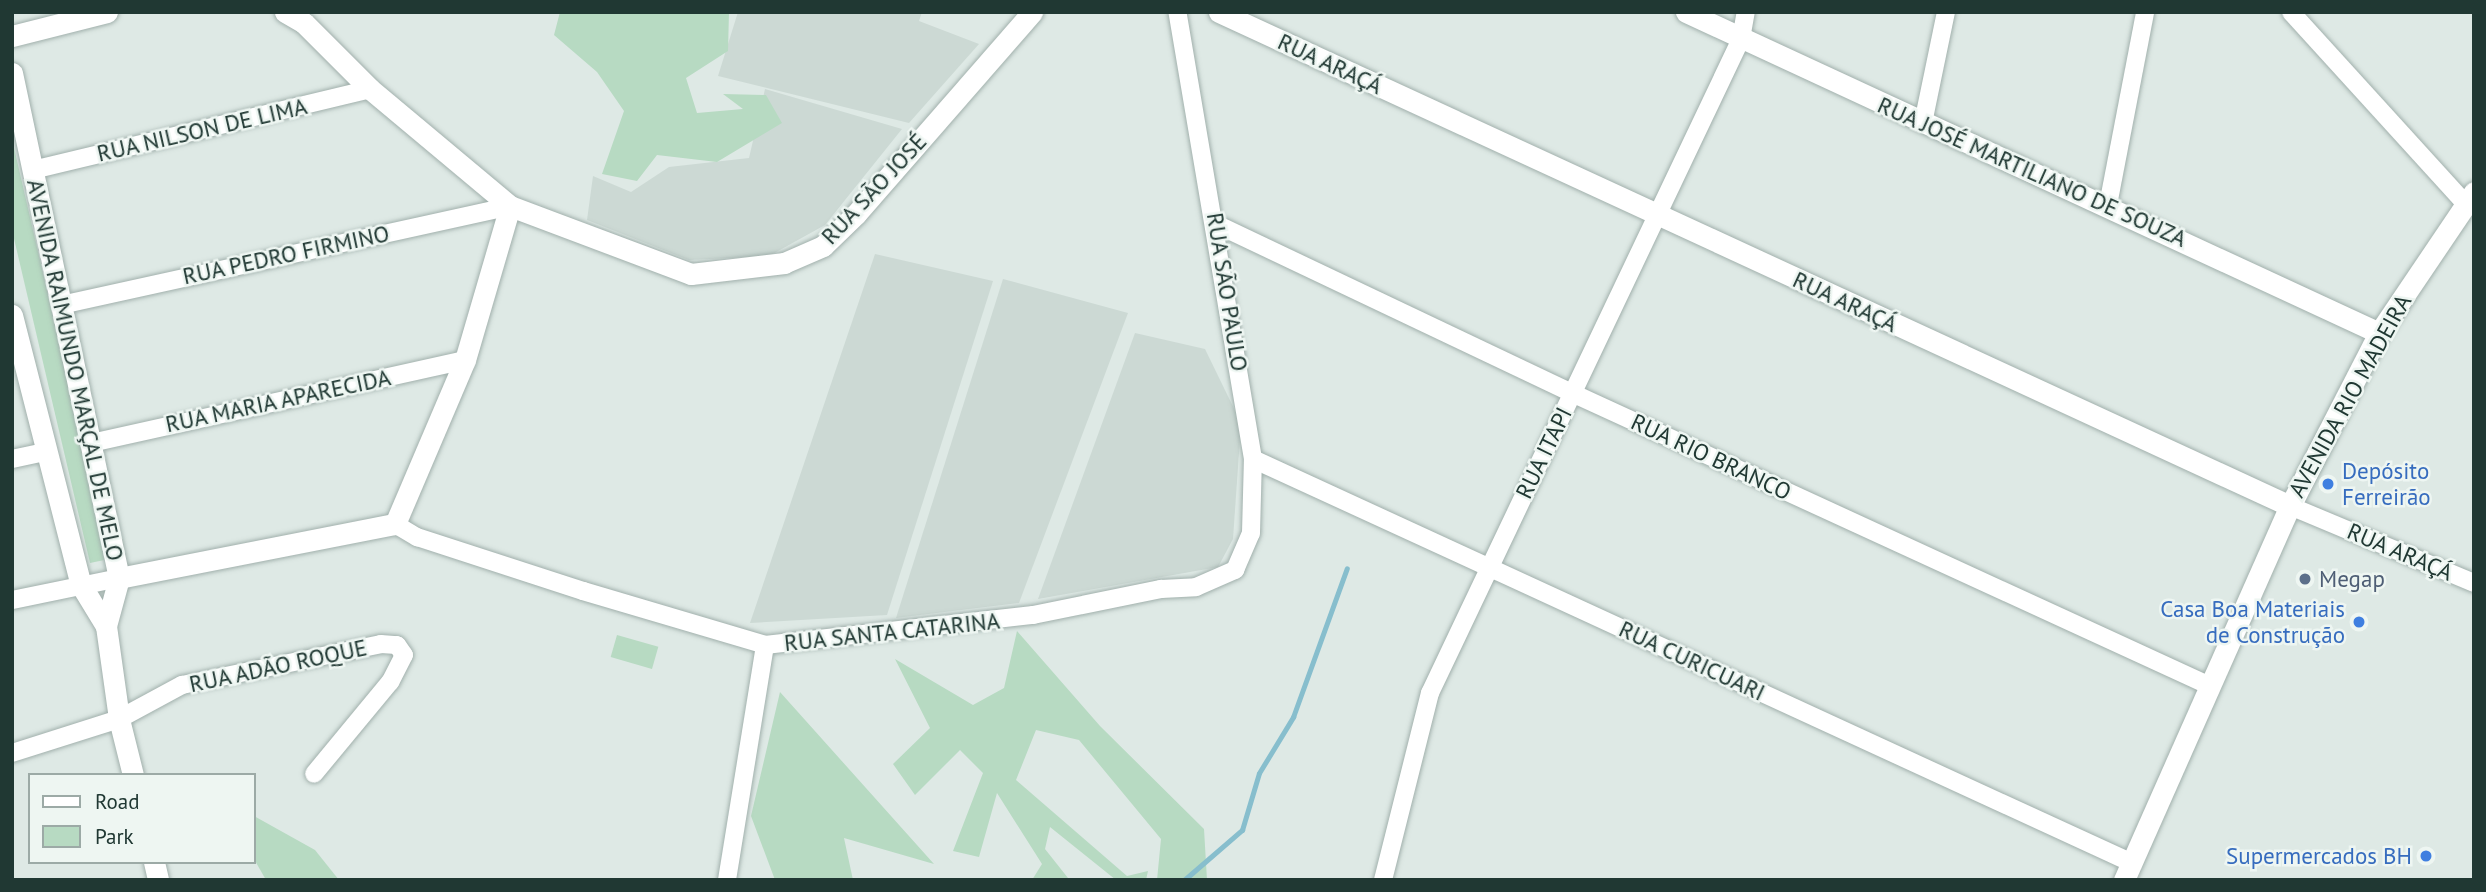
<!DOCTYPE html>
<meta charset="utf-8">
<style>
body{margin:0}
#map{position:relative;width:2486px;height:892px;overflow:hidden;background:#dee9e5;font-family:"PT Sans",sans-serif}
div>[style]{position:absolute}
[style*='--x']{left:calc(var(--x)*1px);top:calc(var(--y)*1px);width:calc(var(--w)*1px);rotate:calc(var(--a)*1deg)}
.built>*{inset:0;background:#ccd9d4}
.green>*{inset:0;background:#b7dac2;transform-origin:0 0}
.stream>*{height:5px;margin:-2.5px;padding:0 2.5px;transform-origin:2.5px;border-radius:2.5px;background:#87becd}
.roads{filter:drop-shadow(0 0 2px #a1b0ac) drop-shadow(0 0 2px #a1b0ac)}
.street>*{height:18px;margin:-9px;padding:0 9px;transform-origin:9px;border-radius:9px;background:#fff}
.secondary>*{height:21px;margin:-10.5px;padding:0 10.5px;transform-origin:10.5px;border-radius:10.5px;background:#fff}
.dots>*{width:19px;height:19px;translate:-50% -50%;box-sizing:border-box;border:4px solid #eef6f2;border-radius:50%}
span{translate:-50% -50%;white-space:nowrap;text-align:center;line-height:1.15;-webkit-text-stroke:5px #eef6f2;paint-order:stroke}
.street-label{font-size:23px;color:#203833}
.shop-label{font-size:23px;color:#366cbe}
.left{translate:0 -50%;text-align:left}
.right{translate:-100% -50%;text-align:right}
.service-label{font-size:23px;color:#4e5e75}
.frame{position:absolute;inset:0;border:14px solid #203833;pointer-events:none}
.legend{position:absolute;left:28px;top:773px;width:228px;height:91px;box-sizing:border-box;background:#eef6f2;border:2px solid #9caaa6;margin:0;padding:9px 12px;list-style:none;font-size:21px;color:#203833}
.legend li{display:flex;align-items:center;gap:14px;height:35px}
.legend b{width:35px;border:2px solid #9caaa6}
</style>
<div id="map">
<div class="built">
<div style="clip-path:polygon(738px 12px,922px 12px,919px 21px,979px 44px,909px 123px,718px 76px)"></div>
<div style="clip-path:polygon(765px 89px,902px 129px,825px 225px,769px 256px,689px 260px,587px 220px,593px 176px,631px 192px,669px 167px,749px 158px)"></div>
<div style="clip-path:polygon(875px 254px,993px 281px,887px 615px,750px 623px)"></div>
<div style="clip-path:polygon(1003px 279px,1128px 313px,1019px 603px,896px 618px)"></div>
<div style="clip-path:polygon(1135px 333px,1205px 349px,1241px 423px,1233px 539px,1218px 567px,1038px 599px)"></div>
</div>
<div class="green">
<div style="clip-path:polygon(560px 12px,729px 12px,728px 51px,686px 78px,697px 113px,743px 109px,723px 94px,766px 95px,782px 123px,717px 162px,657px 155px,637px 181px,602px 174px,624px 111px,597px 72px,554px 35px)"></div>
<div style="clip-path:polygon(12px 139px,109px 559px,90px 563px,12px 230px)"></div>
<div style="clip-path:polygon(1017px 631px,1100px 726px,1204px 829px,1207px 880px,1157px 880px,1161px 839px,1079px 740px,1036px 730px,1016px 780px,1127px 876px,1148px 871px,1146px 880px,1116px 880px,1050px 827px,1045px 849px,1068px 878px,1032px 880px,1042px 864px,997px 793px,979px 857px,953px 851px,983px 773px,960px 750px,915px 795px,893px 764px,930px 728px,895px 659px,973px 705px,1004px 688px)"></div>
<div style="left:617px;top:635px;width:43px;height:23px;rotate:16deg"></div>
<div style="clip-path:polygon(780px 692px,934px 864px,844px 838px,853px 880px,775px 880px,751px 816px)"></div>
<div style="clip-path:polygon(254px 816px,315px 850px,339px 880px,266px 880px,254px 859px)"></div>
</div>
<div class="stream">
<div style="--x:1184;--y:880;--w:77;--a:-40.8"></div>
<div style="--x:1242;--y:830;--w:59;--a:-73.4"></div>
<div style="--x:1259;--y:773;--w:66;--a:-58.7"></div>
<div style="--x:1293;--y:717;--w:158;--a:-70.1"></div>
</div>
<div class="roads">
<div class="street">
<div style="--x:2291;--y:12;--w:258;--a:47.7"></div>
<div style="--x:1923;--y:123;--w:113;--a:-78.3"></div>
<div style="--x:33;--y:170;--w:347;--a:-13.5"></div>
<div style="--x:2108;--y:205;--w:197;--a:-79.1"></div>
<div style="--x:1216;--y:224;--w:394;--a:25.4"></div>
<div style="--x:1572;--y:393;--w:700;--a:24.66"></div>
<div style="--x:61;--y:305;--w:460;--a:-12.4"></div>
<div style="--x:91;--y:443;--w:383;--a:-12.5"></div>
<div style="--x:12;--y:459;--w:34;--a:-12"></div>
<div style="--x:1253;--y:459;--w:967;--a:24.68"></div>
<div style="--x:2290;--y:506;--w:199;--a:22.7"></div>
<div style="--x:395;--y:524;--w:26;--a:31"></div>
<div style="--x:417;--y:537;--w:175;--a:18"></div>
<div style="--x:583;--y:591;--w:190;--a:16.5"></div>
<div style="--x:765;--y:645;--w:270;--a:-6.4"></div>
<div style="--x:1033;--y:615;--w:131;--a:-11.5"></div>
<div style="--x:1161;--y:589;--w:35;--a:-3"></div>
<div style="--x:1196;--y:587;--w:43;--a:-23.6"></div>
<div style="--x:1235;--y:570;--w:40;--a:-66.6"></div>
<div style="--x:1251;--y:533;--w:74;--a:-88.5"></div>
<div style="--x:1253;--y:459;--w:453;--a:-99.6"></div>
<div style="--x:12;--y:600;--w:109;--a:-11.6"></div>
<div style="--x:12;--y:753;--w:112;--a:-17.6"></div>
<div style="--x:119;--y:719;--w:72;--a:-28.4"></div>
<div style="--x:182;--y:685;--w:203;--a:-11.6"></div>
<div style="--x:381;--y:644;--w:16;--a:4"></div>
<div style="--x:397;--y:645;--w:12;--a:55"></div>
<div style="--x:404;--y:655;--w:30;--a:117"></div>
<div style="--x:390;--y:682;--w:119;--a:129.6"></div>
<div style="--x:727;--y:880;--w:238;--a:-80.8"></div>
<div style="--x:1383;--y:880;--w:193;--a:-75.9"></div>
<div style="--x:1430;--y:693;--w:724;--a:-64.57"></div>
<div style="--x:1741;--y:39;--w:27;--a:-80"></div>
</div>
<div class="secondary">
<div style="--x:1219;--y:12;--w:1179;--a:24.76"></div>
<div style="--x:1686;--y:12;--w:764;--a:24.85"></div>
<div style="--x:12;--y:36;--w:98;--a:-14.2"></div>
<div style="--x:12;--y:73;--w:516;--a:78.04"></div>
<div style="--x:119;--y:578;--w:50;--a:105.2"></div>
<div style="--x:106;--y:626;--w:94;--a:82"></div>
<div style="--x:119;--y:719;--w:58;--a:76"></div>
<div style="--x:510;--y:206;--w:193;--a:20.6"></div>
<div style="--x:691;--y:274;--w:94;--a:-6.7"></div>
<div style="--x:784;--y:263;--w:43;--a:-23.6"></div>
<div style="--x:823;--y:246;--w:46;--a:-44.1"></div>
<div style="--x:856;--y:214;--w:268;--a:-48.9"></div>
<div style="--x:12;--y:315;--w:279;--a:75.7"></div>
<div style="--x:81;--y:585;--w:48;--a:58.6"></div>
<div style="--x:119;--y:578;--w:281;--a:-11.1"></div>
<div style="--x:395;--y:524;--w:178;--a:-66.9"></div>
<div style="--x:465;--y:360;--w:160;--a:-73.7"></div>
<div style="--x:510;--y:206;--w:182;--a:-140.1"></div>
<div style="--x:370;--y:89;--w:93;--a:-135"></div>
<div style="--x:304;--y:23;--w:22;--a:-150"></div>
<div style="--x:154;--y:862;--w:18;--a:77"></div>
<div style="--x:2124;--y:880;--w:409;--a:-66.1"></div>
<div style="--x:2290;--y:506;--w:195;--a:-62.8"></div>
<div style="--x:2379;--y:333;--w:170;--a:-56"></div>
</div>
</div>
<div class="dots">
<div style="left:2328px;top:484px;background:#3f7fe0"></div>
<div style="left:2305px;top:579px;background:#5c6f8a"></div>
<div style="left:2359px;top:622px;background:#3f7fe0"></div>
<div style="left:2426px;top:856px;background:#3f7fe0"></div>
</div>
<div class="street-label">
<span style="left:1330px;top:64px;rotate:25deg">RUA ARAÇÁ</span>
<span style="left:202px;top:130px;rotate:-13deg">RUA NILSON DE LIMA</span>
<span style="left:2032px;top:172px;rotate:24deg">RUA JOSÉ MARTILIANO DE SOUZA</span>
<span style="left:874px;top:189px;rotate:-47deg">RUA SÃO JOSÉ</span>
<span style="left:286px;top:255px;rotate:-12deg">RUA PEDRO FIRMINO</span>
<span style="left:1227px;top:292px;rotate:81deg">RUA SÃO PAULO</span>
<span style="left:1845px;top:302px;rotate:25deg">RUA ARAÇÁ</span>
<span style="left:75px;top:370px;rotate:78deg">AVENIDA RAIMUNDO MARÇAL DE MELO</span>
<span style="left:2350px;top:396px;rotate:-61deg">AVENIDA RIO MADEIRA</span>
<span style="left:278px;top:401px;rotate:-12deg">RUA MARIA APARECIDA</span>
<span style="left:1544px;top:453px;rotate:-64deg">RUA ITAPI</span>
<span style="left:1711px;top:457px;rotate:25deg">RUA RIO BRANCO</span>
<span style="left:2400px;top:552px;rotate:23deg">RUA ARAÇÁ</span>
<span style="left:892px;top:632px;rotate:-6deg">RUA SANTA CATARINA</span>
<span style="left:1692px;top:661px;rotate:25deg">RUA CURICUARI</span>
<span style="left:278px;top:666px;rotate:-12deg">RUA ADÃO ROQUE</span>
</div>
<div class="shop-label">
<span class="left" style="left:2342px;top:484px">Depósito<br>Ferreirão</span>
<span class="right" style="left:2345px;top:622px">Casa Boa Materiais<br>de Construção</span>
<span class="right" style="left:2412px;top:856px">Supermercados BH</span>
</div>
<div class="service-label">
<span class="left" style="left:2319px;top:579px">Megap</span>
</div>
<div class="frame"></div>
<ul class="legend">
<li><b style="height:9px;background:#fff"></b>Road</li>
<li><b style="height:19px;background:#b7dac2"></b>Park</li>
</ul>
</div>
